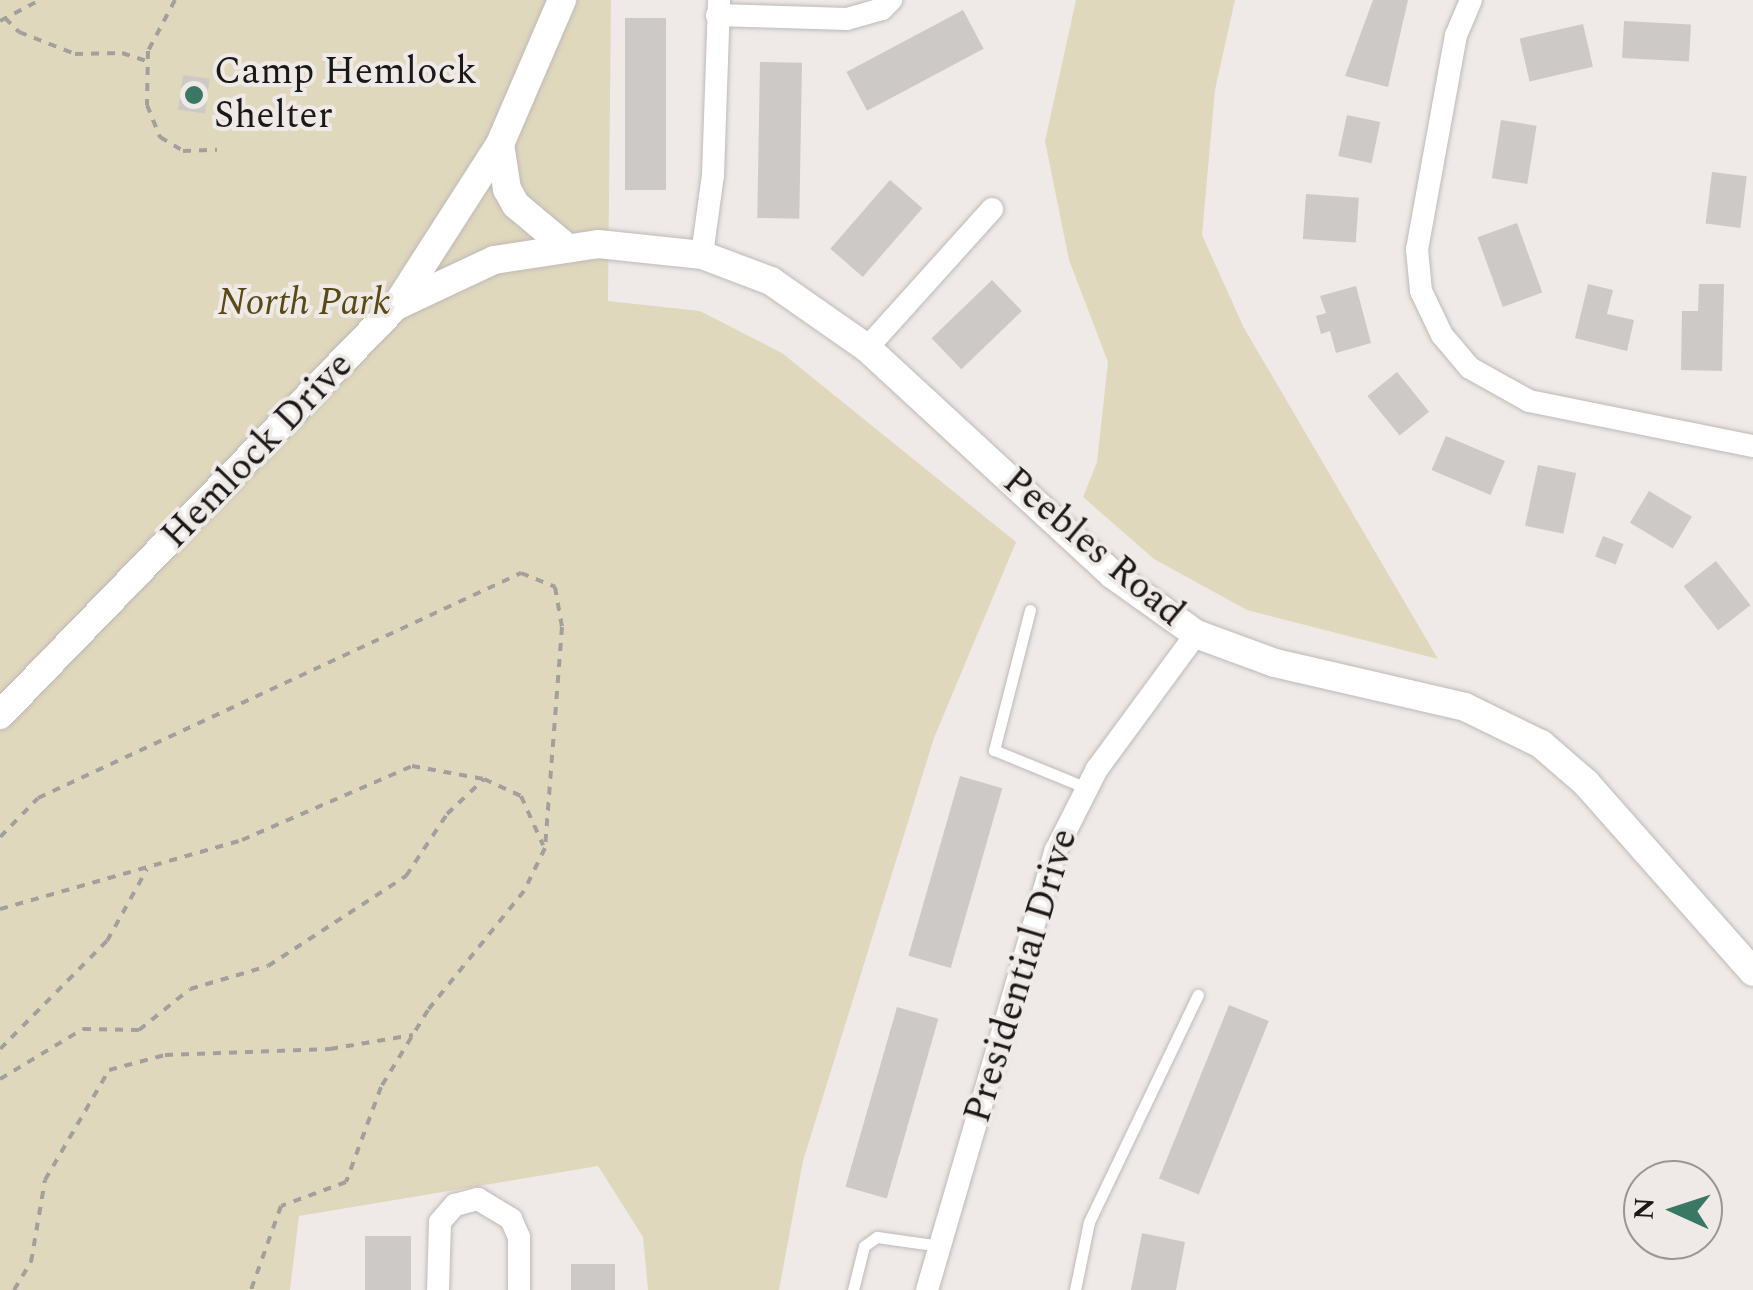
<!DOCTYPE html>
<style>
body{margin:0}
#map{position:relative;width:1753px;height:1290px;overflow:hidden;background:#efeae8;font-family:Spectral,serif}
div>[style]{position:absolute}
[style*='--x']{left:calc(var(--x)*1px);top:calc(var(--y)*1px);width:calc(var(--w)*1px);rotate:calc(var(--a)*1deg)}
.green>*{inset:0;background:#e0d8bd}
.building>*{inset:0;background:#cdc9c6;transform-origin:0 0}
.path>*{height:4px;margin-top:-2px;transform-origin:0;background:repeating-linear-gradient(90deg,#a39f9d 0 8px,transparent 0 16px)}
.roads{filter:drop-shadow(0 0 2px #beb9b7) drop-shadow(0 0 2px #beb9b7)}
.service>*{height:11px;margin:-5.5px;padding:0 5.5px;transform-origin:5.5px;border-radius:5.5px;background:#fff}
.minor>*{height:22px;margin:-11px;padding:0 11px;transform-origin:11px;border-radius:11px;background:#fff}
.tertiary>*{height:28px;margin:-14px;padding:0 14px;transform-origin:14px;border-radius:14px;background:#fff}
.dots>*{width:28px;height:28px;translate:-50% -50%;box-sizing:border-box;border:5px solid #efeae8;border-radius:50%}
span{translate:-50% -50%;white-space:nowrap;text-align:center;line-height:1.15;-webkit-text-stroke:8px #efeae8;paint-order:stroke}
.poi-label{font-size:38px;color:#1b1918}
.left{translate:0 -50%;text-align:left}
.park-label{font-size:38px;color:#584915;font-style:italic}
.street-label{font-size:38px;color:#1b1918}
.north{position:absolute;left:1623px;top:1160px;width:100px;height:100px;box-sizing:border-box;background:#efeae8;border:2px solid #9a9695;border-radius:50%;rotate:273deg;font-size:28px;font-weight:700;line-height:40px;text-align:center;color:#1b1918}
.north::after{content:'';display:block;margin:auto;width:35px;height:45px;background:#3a7864;clip-path:polygon(50% 0,100% 100%,50% 72%,0 100%)}
</style>
<div id="map">
<div class="green">
<div style="clip-path:polygon(0 0,611px 0,608px 301px,700px 311px,782px 353px,1016px 542px,934px 738px,803px 1161px,779px 1290px,648px 1290px,643px 1237px,598px 1166px,299px 1216px,290px 1290px,0 1290px)"></div>
<div style="clip-path:polygon(1076px 0,1235px 0,1215px 90px,1202px 235px,1244px 328px,1438px 659px,1247px 610px,1154px 559px,1083px 497px,1097px 462px,1108px 362px,1069px 260px,1045px 141px)"></div>
</div>
<div class="building">
<div style="clip-path:polygon(1373px 0,1408px 0,1388px 87px,1345px 76px)"></div>
<div style="left:963px;top:10px;width:44px;height:132px;rotate:62deg"></div>
<div style="left:625px;top:18px;width:41px;height:172px"></div>
<div style="left:1624px;top:21px;width:67px;height:37px;rotate:3deg"></div>
<div style="left:1583px;top:24px;width:44px;height:65px;rotate:77deg"></div>
<div style="left:760px;top:62px;width:42px;height:156px;rotate:1deg"></div>
<div style="left:183px;top:75px;width:27px;height:35px;rotate:8deg"></div>
<div style="left:1347px;top:115px;width:34px;height:42px;rotate:12deg"></div>
<div style="left:1501px;top:120px;width:36px;height:59px;rotate:9deg"></div>
<div style="left:1712px;top:172px;width:35px;height:52px;rotate:7deg"></div>
<div style="left:890px;top:180px;width:43px;height:91px;rotate:41deg"></div>
<div style="left:1306px;top:194px;width:53px;height:45px;rotate:4deg"></div>
<div style="left:1517px;top:223px;width:74px;height:42px;rotate:70deg"></div>
<div style="left:992px;top:280px;width:43px;height:84px;rotate:46deg"></div>
<div style="clip-path:polygon(1588px 284px,1613px 290px,1607px 314px,1634px 320px,1627px 351px,1575px 338px)"></div>
<div style="clip-path:polygon(1699px 284px,1724px 284px,1722px 371px,1681px 370px,1682px 311px,1698px 311px)"></div>
<div style="clip-path:polygon(1356px 286px,1371px 343px,1336px 353px,1330px 331px,1321px 334px,1316px 316px,1326px 313px,1320px 296px)"></div>
<div style="left:1397px;top:372px;width:51px;height:38px;rotate:51deg"></div>
<div style="left:1446px;top:436px;width:64px;height:37px;rotate:23deg"></div>
<div style="left:1538px;top:465px;width:39px;height:62px;rotate:12deg"></div>
<div style="left:1649px;top:491px;width:50px;height:37px;rotate:31deg"></div>
<div style="left:1603px;top:536px;width:22px;height:22px;rotate:21deg"></div>
<div style="left:1716px;top:561px;width:56px;height:41px;rotate:52deg"></div>
<div style="left:960px;top:776px;width:44px;height:187px;rotate:16deg"></div>
<div style="left:1229px;top:1005px;width:43px;height:187px;rotate:22deg"></div>
<div style="left:897px;top:1007px;width:43px;height:187px;rotate:16deg"></div>
<div style="clip-path:polygon(1142px 1233px,1185px 1242px,1176px 1290px,1131px 1290px)"></div>
<div style="left:365px;top:1236px;width:46px;height:54px"></div>
<div style="left:615px;top:1264px;width:26px;height:44px;rotate:90deg"></div>
</div>
<div class="path">
<div style="--x:175;--y:0;--w:58;--a:117.9"></div>
<div style="--x:148;--y:51;--w:54;--a:91.1"></div>
<div style="--x:147;--y:105;--w:35;--a:68"></div>
<div style="--x:160;--y:137;--w:27;--a:31"></div>
<div style="--x:183;--y:151;--w:34;--a:-2"></div>
<div style="--x:5;--y:18;--w:20;--a:45"></div>
<div style="--x:19;--y:32;--w:60;--a:21.4"></div>
<div style="--x:75;--y:54;--w:47;--a:-1.2"></div>
<div style="--x:122;--y:53;--w:25;--a:18"></div>
<div style="--x:0;--y:21;--w:45;--a:-27.7"></div>
<div style="--x:0;--y:837;--w:54;--a:-45.7"></div>
<div style="--x:38;--y:798;--w:533;--a:-24.98"></div>
<div style="--x:521;--y:573;--w:37;--a:22"></div>
<div style="--x:555;--y:587;--w:41;--a:80.1"></div>
<div style="--x:562;--y:627;--w:222;--a:94.4"></div>
<div style="--x:545;--y:848;--w:48;--a:116"></div>
<div style="--x:524;--y:891;--w:153;--a:128.9"></div>
<div style="--x:428;--y:1010;--w:90;--a:121.4"></div>
<div style="--x:381;--y:1087;--w:101;--a:110.2"></div>
<div style="--x:346;--y:1182;--w:69;--a:159.7"></div>
<div style="--x:281;--y:1206;--w:89;--a:109.7"></div>
<div style="--x:0;--y:909;--w:252;--a:-15.9"></div>
<div style="--x:242;--y:840;--w:185;--a:-23.5"></div>
<div style="--x:412;--y:766;--w:73;--a:10.2"></div>
<div style="--x:0;--y:1049;--w:152;--a:-45.3"></div>
<div style="--x:107;--y:941;--w:82;--a:-60.9"></div>
<div style="--x:0;--y:1079;--w:97;--a:-31.1"></div>
<div style="--x:83;--y:1029;--w:56;--a:1"></div>
<div style="--x:139;--y:1030;--w:65;--a:-38.8"></div>
<div style="--x:190;--y:989;--w:81;--a:-16.4"></div>
<div style="--x:268;--y:966;--w:165;--a:-33.1"></div>
<div style="--x:406;--y:876;--w:74;--a:-56.5"></div>
<div style="--x:447;--y:814;--w:51;--a:-43.4"></div>
<div style="--x:484;--y:779;--w:41;--a:24.7"></div>
<div style="--x:521;--y:796;--w:54;--a:65.8"></div>
<div style="--x:14;--y:1290;--w:33;--a:-59"></div>
<div style="--x:31;--y:1262;--w:83;--a:-80.3"></div>
<div style="--x:45;--y:1180;--w:127;--a:-59.8"></div>
<div style="--x:109;--y:1070;--w:58;--a:-15"></div>
<div style="--x:165;--y:1055;--w:165;--a:-2.1"></div>
<div style="--x:330;--y:1049;--w:84;--a:-9.6"></div>
</div>
<div class="roads">
<div class="service">
<div style="--x:1030;--y:610;--w:145;--a:104.4"></div>
<div style="--x:994;--y:750;--w:100;--a:22.2"></div>
<div style="--x:853;--y:1290;--w:45;--a:-76"></div>
<div style="--x:864;--y:1246;--w:16;--a:-35"></div>
<div style="--x:877;--y:1237;--w:64;--a:8.1"></div>
<div style="--x:1075;--y:1290;--w:69;--a:-78.4"></div>
<div style="--x:1089;--y:1222;--w:252;--a:-64.4"></div>
</div>
<div class="minor">
<div style="--x:1471;--y:0;--w:38;--a:113"></div>
<div style="--x:1456;--y:35;--w:218;--a:100.3"></div>
<div style="--x:1417;--y:249;--w:42;--a:84.6"></div>
<div style="--x:1421;--y:291;--w:49;--a:64.5"></div>
<div style="--x:1442;--y:335;--w:43;--a:49.7"></div>
<div style="--x:1470;--y:368;--w:68;--a:29.2"></div>
<div style="--x:1529;--y:401;--w:228;--a:11.4"></div>
<div style="--x:717;--y:15;--w:130;--a:1.8"></div>
<div style="--x:847;--y:19;--w:36;--a:-16"></div>
<div style="--x:882;--y:9;--w:13;--a:-45"></div>
<div style="--x:702;--y:255;--w:81;--a:-82.2"></div>
<div style="--x:713;--y:175;--w:175;--a:-88"></div>
<div style="--x:867;--y:348;--w:187;--a:-48"></div>
<div style="--x:438;--y:1290;--w:68;--a:-88.3"></div>
<div style="--x:440;--y:1222;--w:23;--a:-49"></div>
<div style="--x:455;--y:1205;--w:24;--a:-15"></div>
<div style="--x:478;--y:1199;--w:39;--a:31"></div>
<div style="--x:511;--y:1219;--w:20;--a:66"></div>
<div style="--x:519;--y:1237;--w:53;--a:90"></div>
<div style="--x:927;--y:1290;--w:459;--a:-73.7"></div>
<div style="--x:1056;--y:850;--w:91;--a:-63.2"></div>
<div style="--x:1097;--y:769;--w:167;--a:-53.7"></div>
</div>
<div class="tertiary">
<div style="--x:500;--y:144;--w:46;--a:81.2"></div>
<div style="--x:507;--y:189;--w:18;--a:61"></div>
<div style="--x:516;--y:205;--w:64;--a:39.9"></div>
<div style="--x:396;--y:306;--w:108;--a:-25.1"></div>
<div style="--x:494;--y:260;--w:105;--a:-8.7"></div>
<div style="--x:598;--y:244;--w:105;--a:6"></div>
<div style="--x:702;--y:255;--w:74;--a:20.6"></div>
<div style="--x:771;--y:281;--w:117;--a:34.9"></div>
<div style="--x:867;--y:348;--w:333;--a:42.7"></div>
<div style="--x:1112;--y:574;--w:103;--a:35.5"></div>
<div style="--x:1196;--y:634;--w:84;--a:20.2"></div>
<div style="--x:1275;--y:663;--w:195;--a:13"></div>
<div style="--x:1465;--y:707;--w:85;--a:26"></div>
<div style="--x:1541;--y:744;--w:60;--a:40.9"></div>
<div style="--x:1586;--y:783;--w:252;--a:48.5"></div>
<div style="--x:0;--y:715;--w:569;--a:-45.93"></div>
<div style="--x:396;--y:306;--w:193;--a:-57.3"></div>
<div style="--x:500;--y:144;--w:157;--a:-66.7"></div>
</div>
</div>
<div class="dots">
<div style="left:194px;top:95px;background:#3a7864"></div>
</div>
<div class="poi-label">
<span class="left" style="left:214px;top:95px">Camp Hemlock<br>Shelter</span>
</div>
<div class="park-label">
<span style="left:304px;top:304px">North Park</span>
</div>
<div class="street-label">
<span style="left:258px;top:451px;rotate:-46deg">Hemlock Drive</span>
<span style="left:1093px;top:548px;rotate:40deg">Peebles Road</span>
<span style="left:1022px;top:976px;rotate:-73deg">Presidential Drive</span>
</div>
<div class="north">N</div>
</div>
